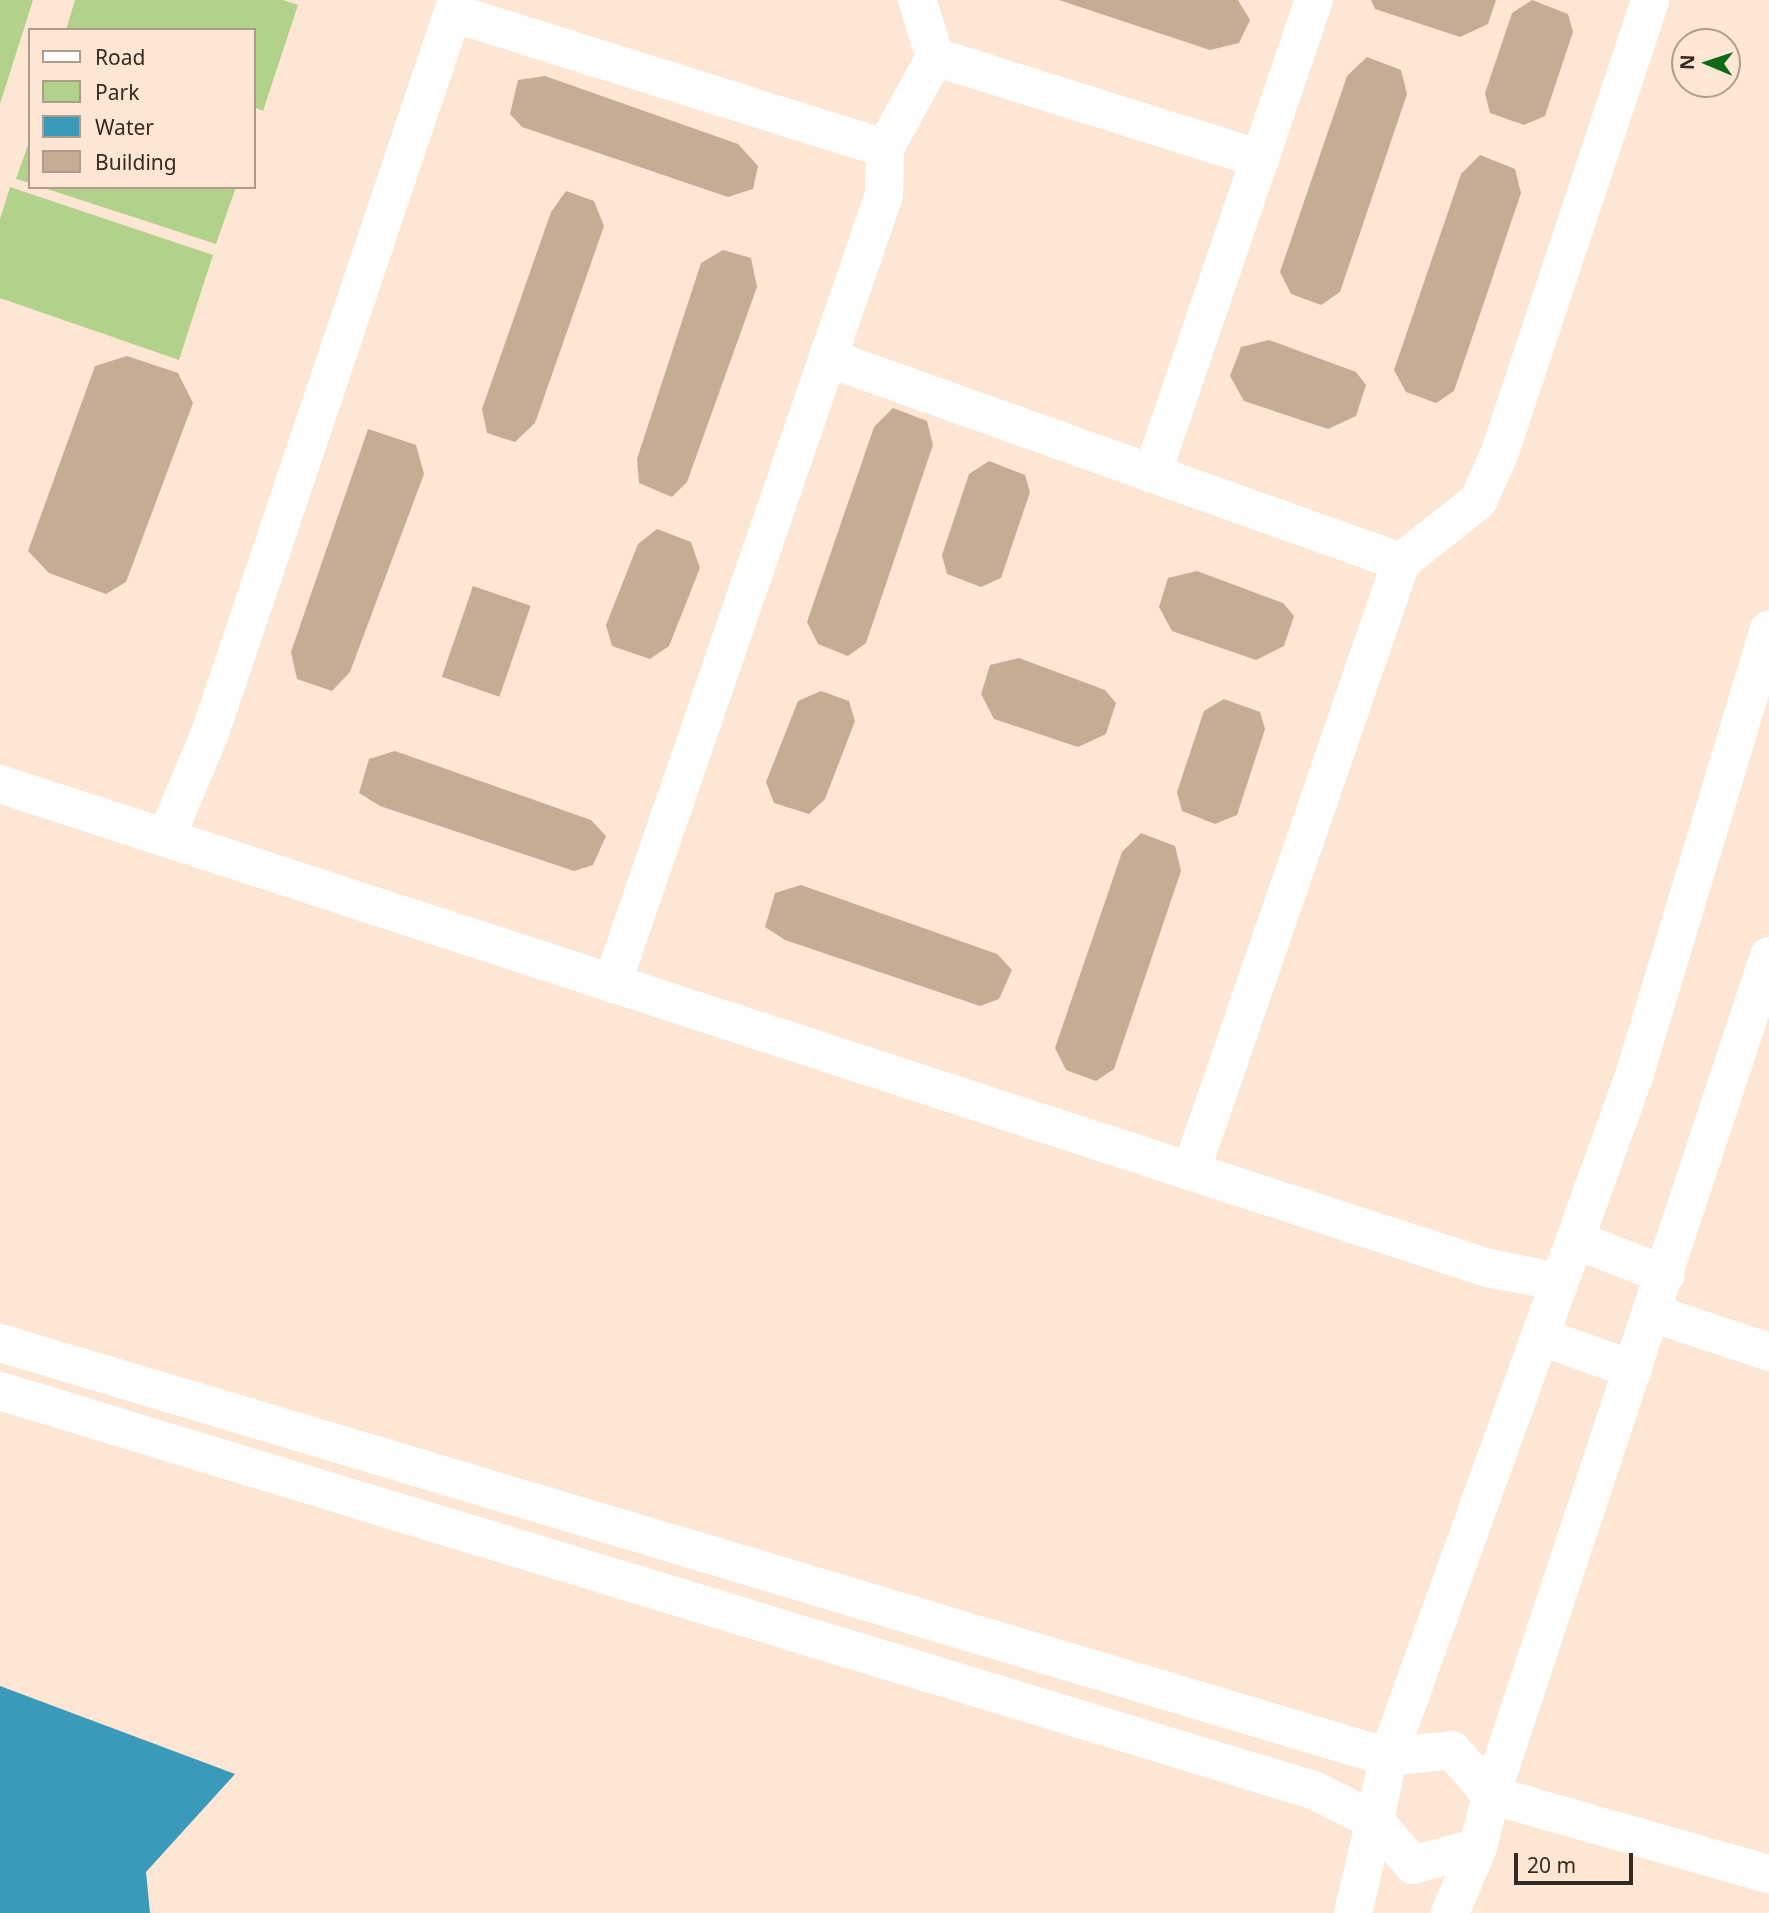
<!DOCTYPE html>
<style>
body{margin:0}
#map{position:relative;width:1769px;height:1913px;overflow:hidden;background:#fde7d4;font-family:"Noto Sans",sans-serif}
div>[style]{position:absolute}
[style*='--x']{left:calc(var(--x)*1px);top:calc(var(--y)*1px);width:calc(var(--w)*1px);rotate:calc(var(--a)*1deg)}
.green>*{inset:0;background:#b2d18a}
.water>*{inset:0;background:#3b9ab9}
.building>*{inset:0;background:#c6ab95;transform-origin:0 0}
.minor>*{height:38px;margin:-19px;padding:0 19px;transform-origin:19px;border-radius:19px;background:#fff}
.tertiary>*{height:38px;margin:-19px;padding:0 19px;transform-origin:19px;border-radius:19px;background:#fff}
span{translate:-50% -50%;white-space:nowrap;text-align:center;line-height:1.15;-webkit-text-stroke:7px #fde7d4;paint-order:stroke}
.legend{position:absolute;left:28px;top:28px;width:228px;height:161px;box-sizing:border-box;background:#fde7d4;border:2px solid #ad9b8c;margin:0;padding:9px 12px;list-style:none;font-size:21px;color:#352a21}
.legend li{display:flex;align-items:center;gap:14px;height:35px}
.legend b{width:35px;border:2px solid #ad9b8c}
.north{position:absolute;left:1671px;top:28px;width:70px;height:70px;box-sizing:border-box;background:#fde7d4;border:2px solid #ad9b8c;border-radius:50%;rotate:272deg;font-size:19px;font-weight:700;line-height:28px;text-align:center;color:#352a21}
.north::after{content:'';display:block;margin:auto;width:24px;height:32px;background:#0b6a14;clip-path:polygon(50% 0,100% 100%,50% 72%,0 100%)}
.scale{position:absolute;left:1514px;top:1853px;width:119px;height:32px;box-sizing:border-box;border:4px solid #352a21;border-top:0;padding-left:9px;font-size:21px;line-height:24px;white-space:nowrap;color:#352a21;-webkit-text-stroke:5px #fde7d4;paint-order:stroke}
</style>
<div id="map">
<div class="green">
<div style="clip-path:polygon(0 0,33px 0,0 104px)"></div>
<div style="clip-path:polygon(75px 0,283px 0,298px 5px,263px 111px,254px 107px,254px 30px,66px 30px)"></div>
<div style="clip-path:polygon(30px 139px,30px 183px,16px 179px)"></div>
<div style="clip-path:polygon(10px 187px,213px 255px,179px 360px,0 298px,0 219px)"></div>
<div style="clip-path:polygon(41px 187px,236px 187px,216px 244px)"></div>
</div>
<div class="water">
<div style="clip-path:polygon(0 1686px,235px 1774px,146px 1872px,150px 1913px,0 1913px)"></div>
</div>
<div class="building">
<div style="clip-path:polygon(1059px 0,1238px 0,1250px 20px,1239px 43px,1210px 50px)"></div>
<div style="clip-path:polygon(1371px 0,1496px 0,1488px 24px,1460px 37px,1375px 9px)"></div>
<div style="clip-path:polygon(1532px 0,1568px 14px,1573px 32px,1545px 116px,1524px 125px,1490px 113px,1485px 93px,1512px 13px)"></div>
<div style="clip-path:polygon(1367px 57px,1401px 70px,1407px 94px,1340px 292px,1321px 305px,1291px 294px,1280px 272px,1347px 76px)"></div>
<div style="clip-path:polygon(545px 76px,738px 144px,758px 166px,753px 189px,728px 197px,522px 127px,510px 114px,518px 80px)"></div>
<div style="clip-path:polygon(1480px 155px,1515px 169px,1521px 193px,1454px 391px,1436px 403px,1406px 392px,1394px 370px,1461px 174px)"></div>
<div style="clip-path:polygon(566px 191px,594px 201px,604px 226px,535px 423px,515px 442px,487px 433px,482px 409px,551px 212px)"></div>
<div style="clip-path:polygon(723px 250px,751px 258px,757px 287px,687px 482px,672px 497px,639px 483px,637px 459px,701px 263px)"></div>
<div style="clip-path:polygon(1269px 340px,1356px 372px,1366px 385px,1356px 416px,1328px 429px,1244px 401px,1230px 376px,1241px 347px)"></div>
<div style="clip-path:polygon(127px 356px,178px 373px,193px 403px,126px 582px,106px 594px,49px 573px,28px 551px,95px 366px)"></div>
<div style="clip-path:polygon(893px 408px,927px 421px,933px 445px,866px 643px,848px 656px,818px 644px,807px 622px,874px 427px)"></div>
<div style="clip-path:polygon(368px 429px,416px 445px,424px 474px,350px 672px,332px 691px,297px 679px,291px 652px)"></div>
<div style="clip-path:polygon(989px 461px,1025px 475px,1030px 492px,1001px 578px,981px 587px,947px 574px,942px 555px,969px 474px)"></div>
<div style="clip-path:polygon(657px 529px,691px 542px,700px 568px,669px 646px,650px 659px,612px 646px,606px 625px,638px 544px)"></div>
<div style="clip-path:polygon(1197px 571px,1283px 603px,1294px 616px,1284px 646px,1256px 660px,1172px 631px,1159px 607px,1168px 578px)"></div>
<div style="left:473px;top:586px;width:61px;height:96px;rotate:19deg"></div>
<div style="clip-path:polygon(1019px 658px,1105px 690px,1116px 703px,1106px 734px,1078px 747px,994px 719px,981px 694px,990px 665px)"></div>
<div style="clip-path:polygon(821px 691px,849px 701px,855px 721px,825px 799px,809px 814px,774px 803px,766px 782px,798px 701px)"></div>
<div style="clip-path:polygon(1224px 699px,1260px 712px,1265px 729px,1237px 815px,1215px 824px,1182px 811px,1177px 792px,1204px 711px)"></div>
<div style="clip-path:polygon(395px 751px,591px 820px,606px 836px,593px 865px,574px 871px,380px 806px,359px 793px,369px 759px)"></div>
<div style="clip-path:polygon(1141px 833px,1175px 846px,1181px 871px,1114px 1069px,1096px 1081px,1066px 1070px,1055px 1048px,1122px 852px)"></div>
<div style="clip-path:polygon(801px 885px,997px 954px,1012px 970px,999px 999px,980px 1006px,785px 940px,765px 927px,775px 893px)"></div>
</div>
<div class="minor">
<div style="--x:453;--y:13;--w:453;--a:17.4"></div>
<div style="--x:935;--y:57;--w:341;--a:17.4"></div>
<div style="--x:828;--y:358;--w:608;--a:19.6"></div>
<div style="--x:1152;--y:474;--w:501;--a:-71.13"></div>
<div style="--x:0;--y:784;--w:1565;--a:18.02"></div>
<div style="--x:1488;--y:1268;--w:73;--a:11"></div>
<div style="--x:166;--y:838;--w:114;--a:-67.3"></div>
<div style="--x:210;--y:733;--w:773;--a:-71.38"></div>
<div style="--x:1769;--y:956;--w:884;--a:108.33"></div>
<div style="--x:1491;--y:1795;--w:289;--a:15.9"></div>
<div style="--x:612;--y:984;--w:835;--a:-70.98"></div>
<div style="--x:884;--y:195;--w:47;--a:-88.8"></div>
<div style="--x:885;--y:148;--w:104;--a:-61.2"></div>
<div style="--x:935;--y:57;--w:60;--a:-107.5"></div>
<div style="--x:1191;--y:1171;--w:644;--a:-70.97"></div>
<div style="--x:1401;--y:562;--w:98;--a:-38.4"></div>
<div style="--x:1478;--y:501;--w:54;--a:-65.8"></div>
<div style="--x:1500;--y:452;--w:476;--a:-71.6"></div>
<div style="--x:1576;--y:1240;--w:96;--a:21.5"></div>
<div style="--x:1652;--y:1313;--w:123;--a:18.4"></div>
<div style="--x:1540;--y:1336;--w:99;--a:20.1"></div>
<div style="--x:1388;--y:1757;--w:727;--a:-70.14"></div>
<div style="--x:1635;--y:1073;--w:463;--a:-73.2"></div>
<div style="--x:1353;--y:1913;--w:95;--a:-76.6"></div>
<div style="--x:1450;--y:1913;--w:72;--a:-67"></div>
</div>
<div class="tertiary">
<div style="--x:0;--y:1343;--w:1448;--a:16.61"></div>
<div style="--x:1388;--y:1757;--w:64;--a:-6.2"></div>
<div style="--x:1452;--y:1750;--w:60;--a:49.1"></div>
<div style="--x:1491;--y:1795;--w:54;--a:104"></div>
<div style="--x:1478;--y:1847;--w:67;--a:164.5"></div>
<div style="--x:1413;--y:1865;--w:58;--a:-130.8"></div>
<div style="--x:1375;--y:1821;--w:69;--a:-153.4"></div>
<div style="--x:1313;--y:1790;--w:1372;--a:-163.1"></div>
<div style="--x:1375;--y:1821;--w:65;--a:-78.5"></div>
</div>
<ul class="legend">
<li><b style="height:9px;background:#fff"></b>Road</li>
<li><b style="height:19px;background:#b2d18a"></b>Park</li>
<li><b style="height:19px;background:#3b9ab9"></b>Water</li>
<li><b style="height:19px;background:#c6ab95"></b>Building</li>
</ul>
<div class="north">N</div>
<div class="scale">20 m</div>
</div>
